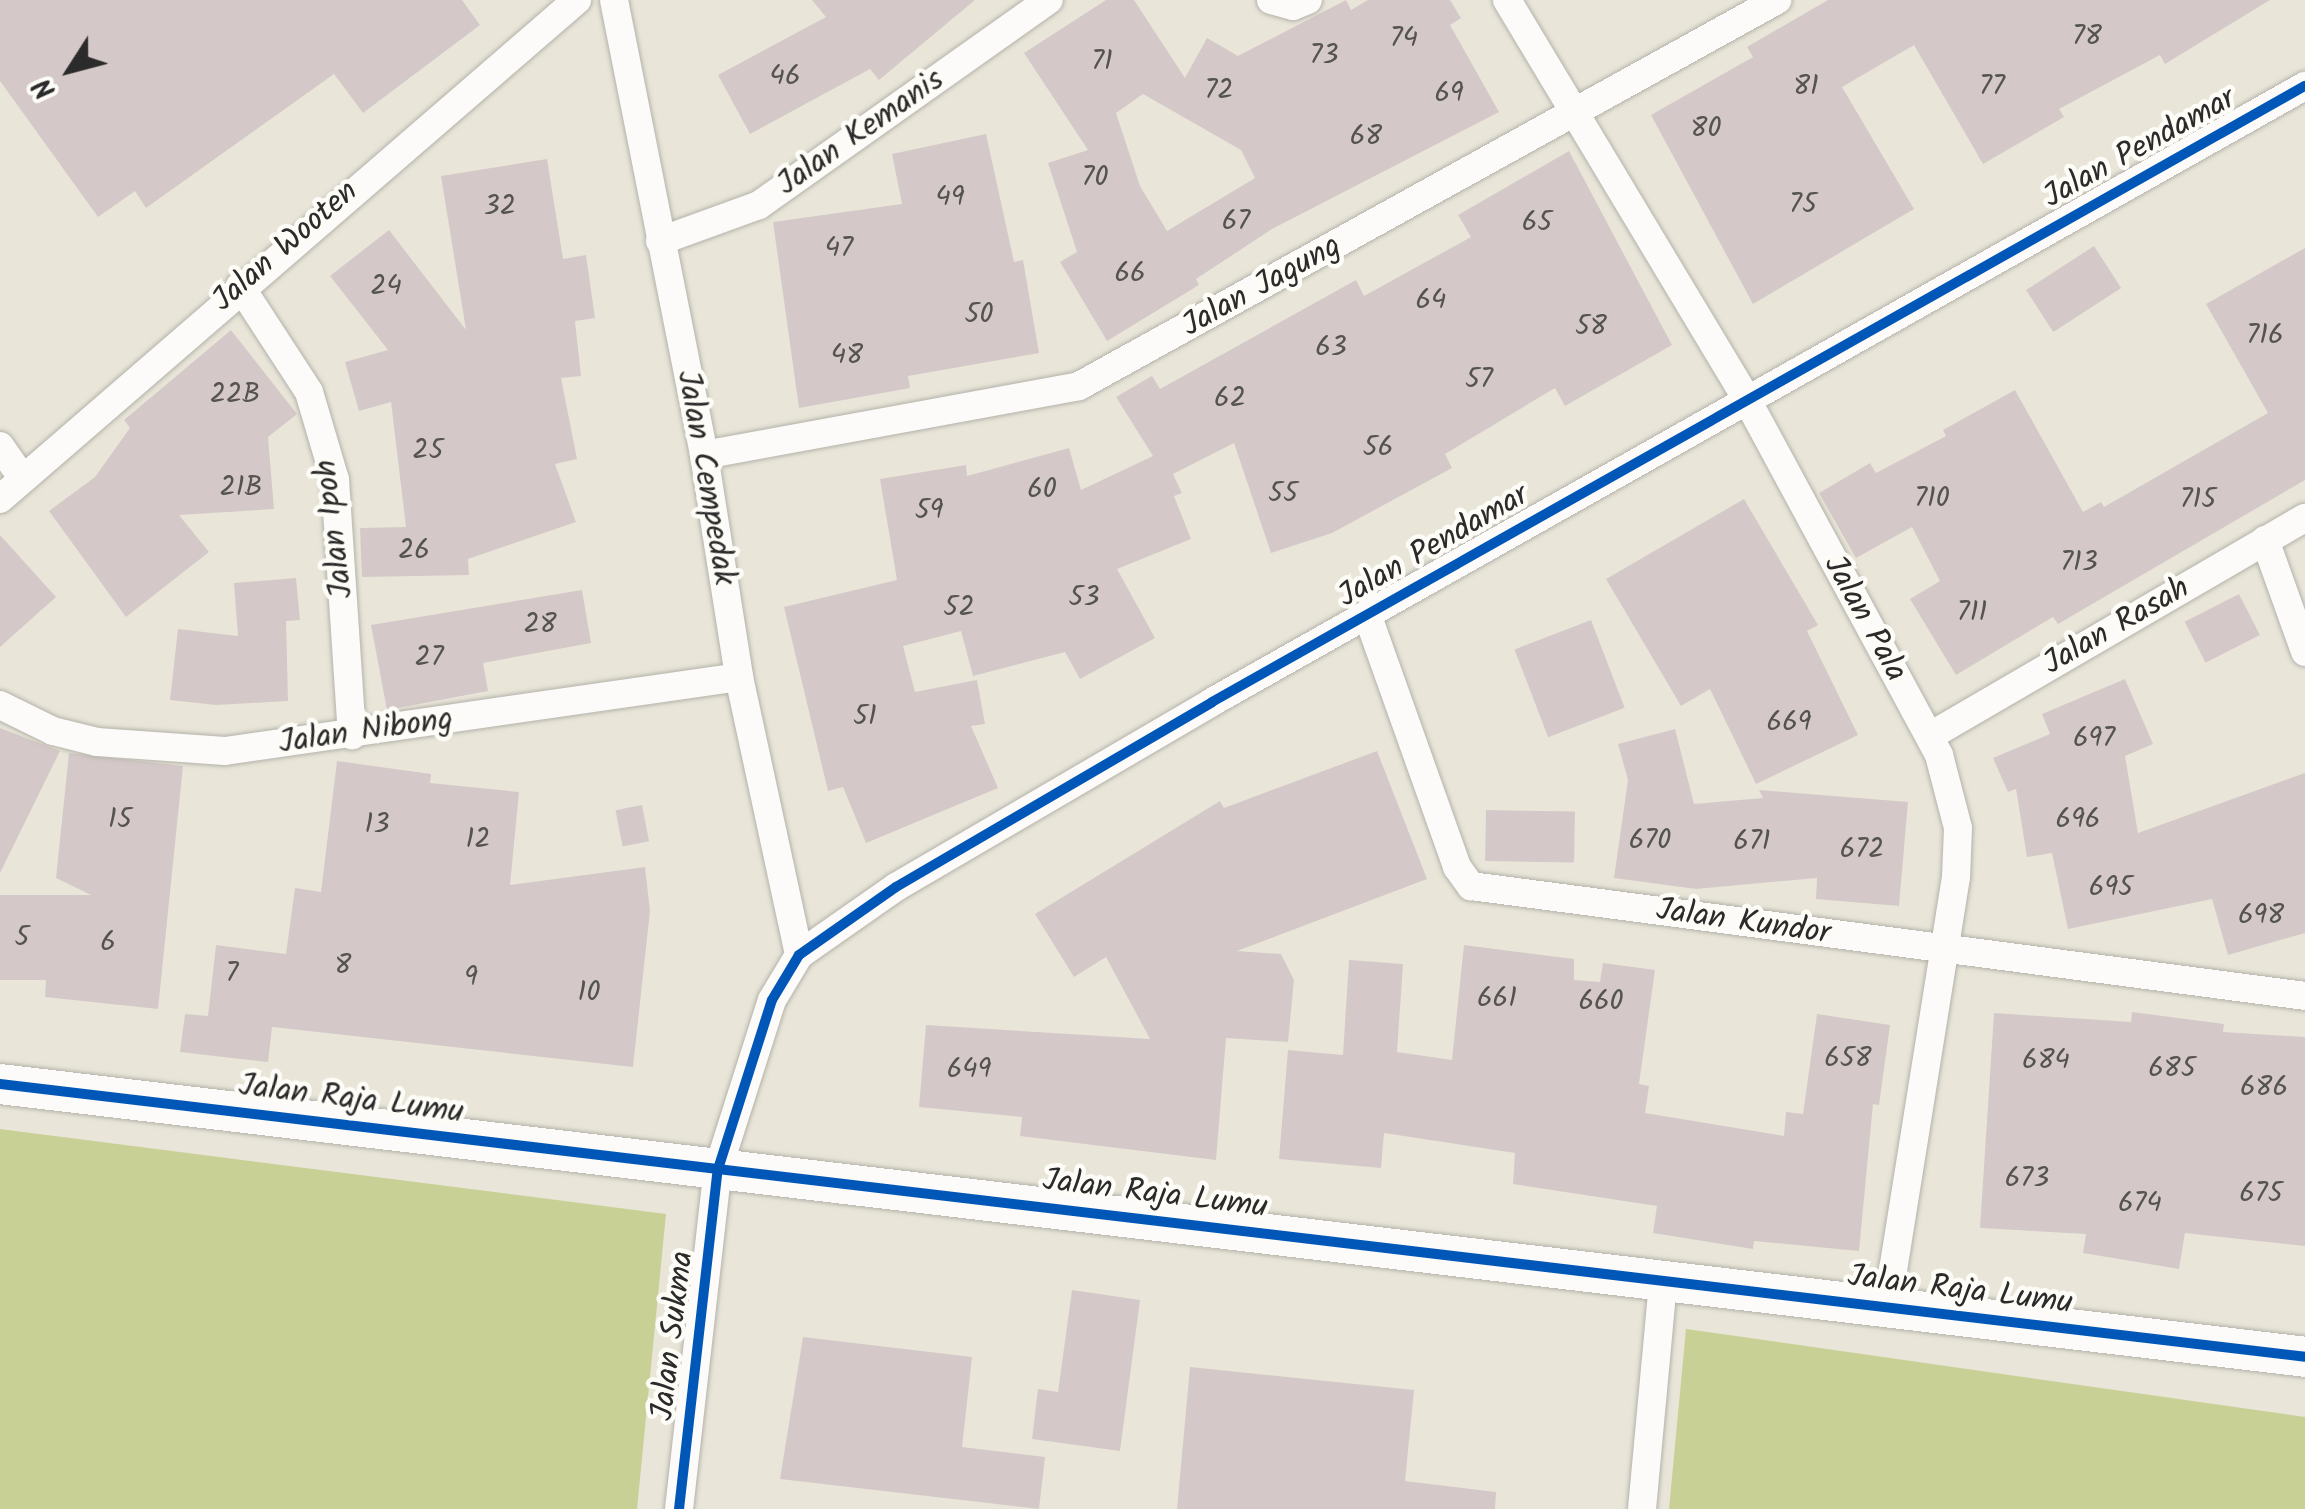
<!DOCTYPE html>
<style>
body{margin:0}
#map{position:relative;width:2305px;height:1509px;overflow:hidden;background:#e9e6d9;font-family:Kalam,sans-serif}
div>[style]{position:absolute}
[style*='--x']{left:calc(var(--x)*1px);top:calc(var(--y)*1px);width:calc(var(--w)*1px);rotate:calc(var(--a)*1deg)}
.green>*{inset:0;background:#c9d096}
.building>*{inset:0;background:#d4c9c8;transform-origin:0 0}
.roads{filter:drop-shadow(0 0 2px #b4b2aa) drop-shadow(0 0 2px #b4b2aa)}
.street>*{height:28px;margin:-14px;padding:0 14px;transform-origin:14px;border-radius:14px;background:#fcfbf9}
.secondary>*{height:40px;margin:-20px;padding:0 20px;transform-origin:20px;border-radius:20px;background:#fcfbf9}
.cycleway>*{height:10px;margin:-5px;padding:0 5px;transform-origin:5px;border-radius:5px;background:#0057b8}
span{translate:-50% -50%;white-space:nowrap;text-align:center;line-height:1.15;-webkit-text-stroke:9px #fdfcf7;paint-order:stroke}
.number-label{font-size:28px;color:#555252}
.number-label span{-webkit-text-stroke-width:0}
.street-label{font-size:32px;color:#2b2b2b}
.north{position:absolute;left:20px;top:20px;width:100px;height:100px;-webkit-text-stroke:8px #fdfcf7;paint-order:stroke;rotate:234deg;font-size:28px;font-weight:700;line-height:40px;text-align:center;color:#2b2b2b}
.north::after{content:'';display:block;margin:auto;width:35px;height:45px;background:#2b2b2b;clip-path:polygon(50% 0,100% 100%,50% 72%,0 100%)}
</style>
<div id="map">
<div class="green">
<div style="clip-path:polygon(0 1129px,666px 1214px,637px 1509px,0 1509px)"></div>
<div style="clip-path:polygon(1686px 1329px,2305px 1417px,2305px 1509px,1669px 1509px)"></div>
</div>
<div class="building">
<div style="clip-path:polygon(0 0,462px 0,480px 25px,363px 113px,334px 74px,146px 208px,135px 191px,98px 217px,0 81px)"></div>
<div style="clip-path:polygon(812px 0,975px 0,879px 80px,870px 69px,750px 134px,718px 75px,826px 17px)"></div>
<div style="clip-path:polygon(evenodd,1106px 0,1134px 0,1185px 78px,1207px 38px,1238px 56px,1346px 0,1351px 10px,1368px 0,1450px 0,1461px 18px,1450px 25px,1499px 112px,1272px 229px,1196px 279px,1199px 285px,1107px 341px,1060px 262px,1077px 252px,1048px 163px,1088px 150px,1024px 53px,1106px 0,1143px 94px,1241px 150px,1255px 178px,1167px 231px,1140px 186px,1116px 113px,1143px 94px)"></div>
<div style="clip-path:polygon(1828px 0,2270px 0,2165px 64px,2160px 55px,2059px 109px,2064px 117px,1983px 164px,1914px 45px,1842px 87px,1914px 209px,1753px 304px,1651px 115px,1753px 57px,1747px 47px)"></div>
<div style="clip-path:polygon(986px 134px,1014px 262px,1023px 260px,1039px 353px,908px 376px,910px 388px,799px 408px,773px 222px,902px 204px,892px 154px)"></div>
<div style="clip-path:polygon(1569px 151px,1672px 345px,1565px 406px,1555px 388px,1445px 454px,1452px 468px,1332px 533px,1271px 553px,1234px 443px,1173px 474px,1182px 493px,1174px 496px,1191px 539px,1117px 569px,1155px 638px,1080px 679px,1065px 652px,973px 676px,961px 631px,903px 646px,915px 692px,977px 680px,985px 724px,971px 726px,998px 788px,866px 843px,843px 787px,828px 791px,784px 607px,897px 580px,880px 479px,966px 465px,967px 476px,1069px 448px,1081px 490px,1153px 456px,1116px 397px,1152px 376px,1160px 389px,1356px 280px,1364px 296px,1471px 237px,1458px 215px)"></div>
<div style="clip-path:polygon(547px 159px,563px 259px,586px 255px,595px 318px,575px 321px,581px 376px,561px 378px,577px 459px,555px 464px,576px 522px,468px 559px,469px 575px,362px 577px,360px 528px,406px 527px,391px 402px,359px 411px,345px 362px,388px 350px,330px 276px,389px 230px,466px 330px,441px 176px)"></div>
<div style="left:2094px;top:246px;width:50px;height:81px;rotate:57deg"></div>
<div style="clip-path:polygon(2305px 248px,2305px 480px,2058px 624px,2053px 617px,1956px 675px,1910px 599px,1940px 581px,1912px 527px,1856px 558px,1819px 493px,1870px 463px,1876px 473px,1946px 436px,1943px 430px,2015px 390px,2083px 512px,2101px 502px,2104px 507px,2268px 413px,2206px 304px)"></div>
<div style="clip-path:polygon(231px 330px,297px 414px,268px 437px,274px 509px,179px 515px,209px 552px,126px 617px,49px 511px,95px 477px,130px 428px,124px 420px)"></div>
<div style="clip-path:polygon(1744px 499px,1818px 625px,1807px 631px,1858px 735px,1756px 784px,1710px 689px,1681px 706px,1606px 579px)"></div>
<div style="clip-path:polygon(0 535px,56px 597px,0 647px)"></div>
<div style="clip-path:polygon(296px 578px,300px 620px,286px 621px,288px 701px,216px 705px,170px 700px,178px 629px,238px 636px,234px 583px)"></div>
<div style="clip-path:polygon(582px 590px,591px 643px,483px 663px,488px 691px,387px 710px,371px 625px)"></div>
<div style="left:2239px;top:594px;width:46px;height:61px;rotate:63deg"></div>
<div style="left:1591px;top:620px;width:94px;height:82px;rotate:69deg"></div>
<div style="clip-path:polygon(2125px 679px,2153px 744px,2125px 756px,2138px 833px,2305px 773px,2305px 933px,2228px 955px,2212px 899px,2068px 929px,2052px 853px,2027px 857px,2016px 789px,2008px 792px,1993px 758px,2050px 734px,2042px 714px)"></div>
<div style="clip-path:polygon(0 728px,60px 751px,0 873px)"></div>
<div style="clip-path:polygon(1675px 729px,1694px 804px,1763px 798px,1759px 790px,1908px 802px,1899px 906px,1816px 899px,1817px 878px,1696px 889px,1614px 878px,1628px 780px,1618px 744px)"></div>
<div style="clip-path:polygon(1377px 751px,1427px 879px,1237px 951px,1281px 954px,1294px 980px,1288px 1042px,1226px 1038px,1216px 1160px,1020px 1136px,1022px 1117px,919px 1107px,926px 1025px,1150px 1039px,1106px 957px,1074px 977px,1035px 914px,1220px 801px,1224px 808px)"></div>
<div style="clip-path:polygon(69px 753px,183px 766px,158px 1009px,45px 997px,46px 980px,0 980px,0 895px,91px 895px,56px 878px)"></div>
<div style="clip-path:polygon(337px 761px,431px 774px,430px 783px,519px 792px,510px 885px,645px 867px,650px 911px,633px 1067px,272px 1027px,268px 1062px,180px 1052px,185px 1014px,208px 1016px,216px 945px,286px 954px,295px 888px,321px 892px)"></div>
<div style="left:642px;top:805px;width:37px;height:27px;rotate:79deg"></div>
<div style="left:1486px;top:810px;width:89px;height:51px;rotate:1deg"></div>
<div style="clip-path:polygon(1464px 945px,1574px 959px,1574px 980px,1600px 982px,1603px 963px,1655px 970px,1639px 1084px,1649px 1086px,1645px 1113px,1784px 1136px,1786px 1112px,1803px 1114px,1817px 1014px,1890px 1025px,1879px 1105px,1873px 1104px,1859px 1251px,1754px 1241px,1753px 1249px,1653px 1233px,1657px 1206px,1513px 1184px,1515px 1153px,1384px 1133px,1381px 1168px,1279px 1159px,1288px 1050px,1343px 1055px,1349px 960px,1403px 964px,1397px 1052px,1452px 1060px)"></div>
<div style="clip-path:polygon(2132px 1012px,2224px 1024px,2223px 1032px,2305px 1037px,2305px 1246px,2185px 1233px,2179px 1269px,2083px 1253px,2086px 1234px,1980px 1228px,1994px 1013px,2131px 1022px)"></div>
<div style="clip-path:polygon(1072px 1290px,1140px 1300px,1120px 1451px,1032px 1439px,1038px 1389px,1058px 1392px)"></div>
<div style="clip-path:polygon(803px 1337px,972px 1357px,962px 1447px,1045px 1457px,1039px 1509px,780px 1479px)"></div>
<div style="clip-path:polygon(1190px 1367px,1414px 1390px,1405px 1481px,1496px 1492px,1495px 1509px,1177px 1509px)"></div>
</div>
<div class="roads">
<div class="street">
<div style="--x:614;--y:0;--w:464;--a:78.8"></div>
<div style="--x:704;--y:455;--w:225;--a:81"></div>
<div style="--x:739;--y:677;--w:284;--a:77.8"></div>
<div style="--x:1271;--y:0;--w:23;--a:15"></div>
<div style="--x:1293;--y:6;--w:16;--a:-22"></div>
<div style="--x:1507;--y:0;--w:464;--a:59"></div>
<div style="--x:1746;--y:398;--w:406;--a:61.6"></div>
<div style="--x:1939;--y:755;--w:75;--a:75.4"></div>
<div style="--x:1958;--y:828;--w:49;--a:92.3"></div>
<div style="--x:1956;--y:877;--w:436;--a:99.1"></div>
<div style="--x:660;--y:241;--w:105;--a:-20"></div>
<div style="--x:759;--y:205;--w:355;--a:-35.3"></div>
<div style="--x:240;--y:286;--w:126;--a:56.9"></div>
<div style="--x:309;--y:392;--w:92;--a:73.5"></div>
<div style="--x:335;--y:480;--w:256;--a:86.2"></div>
<div style="--x:0;--y:446;--w:40;--a:55.1"></div>
<div style="--x:704;--y:455;--w:381;--a:-10.4"></div>
<div style="--x:1079;--y:386;--w:798;--a:-28.94"></div>
<div style="--x:0;--y:499;--w:763;--a:-40.85"></div>
<div style="--x:2265;--y:540;--w:119;--a:70.3"></div>
<div style="--x:1367;--y:614;--w:269;--a:70.4"></div>
<div style="--x:1457;--y:867;--w:24;--a:54"></div>
<div style="--x:1471;--y:886;--w:841;--a:7.51"></div>
<div style="--x:0;--y:705;--w:59;--a:26.1"></div>
<div style="--x:53;--y:731;--w:45;--a:14"></div>
<div style="--x:97;--y:742;--w:128;--a:4"></div>
<div style="--x:225;--y:751;--w:519;--a:-8.19"></div>
<div style="--x:1930;--y:736;--w:434;--a:-30.2"></div>
<div style="--x:679;--y:1509;--w:342;--a:-83.5"></div>
<div style="--x:718;--y:1169;--w:177;--a:-72.3"></div>
<div style="--x:772;--y:1000;--w:52;--a:-59"></div>
<div style="--x:799;--y:955;--w:118;--a:-35"></div>
<div style="--x:896;--y:887;--w:366;--a:-30.3"></div>
<div style="--x:1212;--y:702;--w:1255;--a:-29.41"></div>
<div style="--x:1642;--y:1509;--w:229;--a:-84.7"></div>
</div>
<div class="secondary">
<div style="--x:0;--y:1084;--w:2321;--a:6.75"></div>
</div>
</div>
<div class="cycleway">
<div style="--x:0;--y:1084;--w:2321;--a:6.75"></div>
<div style="--x:679;--y:1509;--w:342;--a:-83.5"></div>
<div style="--x:718;--y:1169;--w:177;--a:-72.3"></div>
<div style="--x:772;--y:1000;--w:52;--a:-59"></div>
<div style="--x:799;--y:955;--w:118;--a:-35"></div>
<div style="--x:896;--y:887;--w:366;--a:-30.3"></div>
<div style="--x:1212;--y:702;--w:1255;--a:-29.41"></div>
</div>
<div class="number-label">
<span style="left:2087px;top:37px">78</span>
<span style="left:1404px;top:39px">74</span>
<span style="left:1324px;top:56px">73</span>
<span style="left:1102px;top:62px">71</span>
<span style="left:785px;top:77px">46</span>
<span style="left:1806px;top:87px">81</span>
<span style="left:1992px;top:87px">77</span>
<span style="left:1219px;top:91px">72</span>
<span style="left:1449px;top:94px">69</span>
<span style="left:1706px;top:129px">80</span>
<span style="left:1366px;top:137px">68</span>
<span style="left:1095px;top:178px">70</span>
<span style="left:950px;top:198px">49</span>
<span style="left:1803px;top:205px">75</span>
<span style="left:500px;top:207px">32</span>
<span style="left:1236px;top:222px">67</span>
<span style="left:1537px;top:223px">65</span>
<span style="left:839px;top:249px">47</span>
<span style="left:1130px;top:274px">66</span>
<span style="left:386px;top:287px">24</span>
<span style="left:1431px;top:301px">64</span>
<span style="left:979px;top:315px">50</span>
<span style="left:1591px;top:327px">58</span>
<span style="left:2265px;top:336px">716</span>
<span style="left:1331px;top:348px">63</span>
<span style="left:847px;top:356px">48</span>
<span style="left:1479px;top:380px">57</span>
<span style="left:235px;top:395px">22B</span>
<span style="left:1230px;top:399px">62</span>
<span style="left:1378px;top:448px">56</span>
<span style="left:428px;top:451px">25</span>
<span style="left:241px;top:488px">21B</span>
<span style="left:1042px;top:490px">60</span>
<span style="left:1283px;top:494px">55</span>
<span style="left:1932px;top:499px">710</span>
<span style="left:2198px;top:500px">715</span>
<span style="left:929px;top:511px">59</span>
<span style="left:414px;top:551px">26</span>
<span style="left:2079px;top:563px">713</span>
<span style="left:1084px;top:598px">53</span>
<span style="left:959px;top:608px">52</span>
<span style="left:1972px;top:613px">711</span>
<span style="left:540px;top:625px">28</span>
<span style="left:429px;top:658px">27</span>
<span style="left:865px;top:717px">51</span>
<span style="left:1789px;top:723px">669</span>
<span style="left:2094px;top:739px">697</span>
<span style="left:120px;top:820px">15</span>
<span style="left:2078px;top:820px">696</span>
<span style="left:377px;top:825px">13</span>
<span style="left:478px;top:840px">12</span>
<span style="left:1650px;top:841px">670</span>
<span style="left:1752px;top:842px">671</span>
<span style="left:1862px;top:850px">672</span>
<span style="left:2111px;top:888px">695</span>
<span style="left:2261px;top:916px">698</span>
<span style="left:22px;top:938px">5</span>
<span style="left:108px;top:943px">6</span>
<span style="left:343px;top:966px">8</span>
<span style="left:232px;top:974px">7</span>
<span style="left:471px;top:978px">9</span>
<span style="left:589px;top:993px">10</span>
<span style="left:1497px;top:999px">661</span>
<span style="left:1601px;top:1002px">660</span>
<span style="left:1848px;top:1059px">658</span>
<span style="left:2046px;top:1061px">684</span>
<span style="left:2172px;top:1069px">685</span>
<span style="left:969px;top:1070px">649</span>
<span style="left:2264px;top:1088px">686</span>
<span style="left:2027px;top:1179px">673</span>
<span style="left:2261px;top:1194px">675</span>
<span style="left:2140px;top:1204px">674</span>
</div>
<div class="street-label">
<span style="left:861px;top:133px;rotate:-35deg">Jalan Kemanis</span>
<span style="left:2140px;top:149px;rotate:-29deg">Jalan Pendamar</span>
<span style="left:286px;top:247px;rotate:-41deg">Jalan Wooten</span>
<span style="left:1262px;top:287px;rotate:-29deg">Jalan Jagung</span>
<span style="left:705px;top:478px;rotate:80deg">Jalan Cempedak</span>
<span style="left:335px;top:529px;rotate:-97deg">Jalan Ipoh</span>
<span style="left:1434px;top:547px;rotate:-30deg">Jalan Pendamar</span>
<span style="left:1864px;top:619px;rotate:61deg">Jalan Pala</span>
<span style="left:2117px;top:627px;rotate:-30deg">Jalan Rasah</span>
<span style="left:366px;top:732px;rotate:-8deg">Jalan Nibong</span>
<span style="left:1743px;top:923px;rotate:8deg">Jalan Kundor</span>
<span style="left:351px;top:1100px;rotate:7deg">Jalan Raja Lumu</span>
<span style="left:1155px;top:1195px;rotate:7deg">Jalan Raja Lumu</span>
<span style="left:1960px;top:1291px;rotate:7deg">Jalan Raja Lumu</span>
<span style="left:674px;top:1336px;rotate:-83deg">Jalan Sukma</span>
</div>
<div class="north">N</div>
</div>
